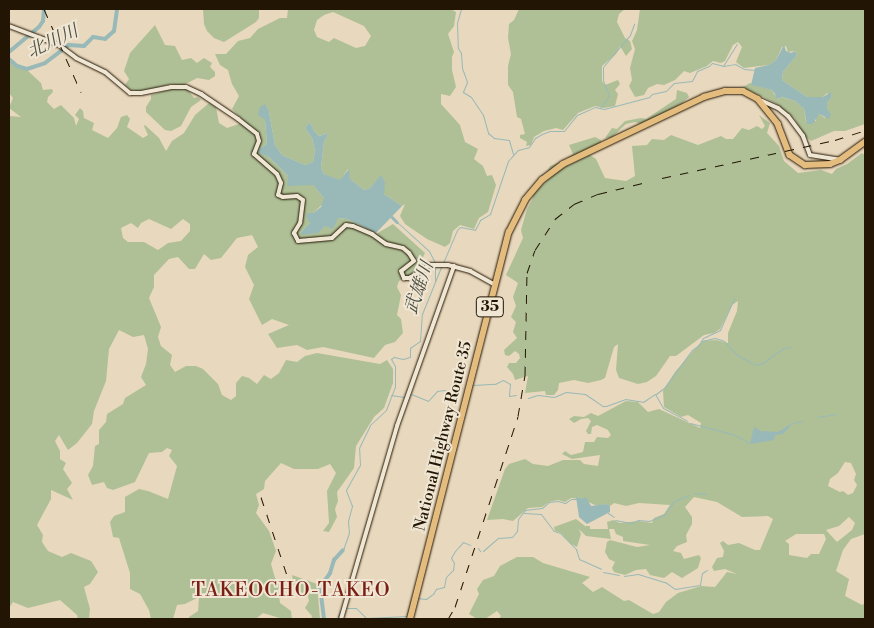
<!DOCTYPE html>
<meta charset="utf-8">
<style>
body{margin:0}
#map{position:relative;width:874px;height:628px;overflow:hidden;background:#e8d8bd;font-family:"Libre Bodoni","Noto Serif JP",serif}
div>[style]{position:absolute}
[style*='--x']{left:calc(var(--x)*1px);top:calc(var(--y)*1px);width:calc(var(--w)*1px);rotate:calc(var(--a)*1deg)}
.green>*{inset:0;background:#afc096}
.water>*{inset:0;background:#98b9b7}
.stream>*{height:1px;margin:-0.5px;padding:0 0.5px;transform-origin:0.5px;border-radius:0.5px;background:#98b9b7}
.canal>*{height:2.5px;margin:-1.25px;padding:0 1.25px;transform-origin:1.25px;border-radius:1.25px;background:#98b9b7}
.river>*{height:4px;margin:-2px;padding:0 2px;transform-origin:2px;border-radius:2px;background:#98b9b7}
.roads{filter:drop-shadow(0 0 1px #221503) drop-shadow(0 0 1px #221503)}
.secondary>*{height:4px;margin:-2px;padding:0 2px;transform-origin:2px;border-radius:2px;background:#f0e6d4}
.highway>*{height:5.5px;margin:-2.75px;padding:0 2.75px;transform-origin:2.75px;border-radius:2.75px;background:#e4bc7e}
.rail>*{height:1px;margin-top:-0.5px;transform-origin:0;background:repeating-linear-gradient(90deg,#221503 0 9px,transparent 0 18px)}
span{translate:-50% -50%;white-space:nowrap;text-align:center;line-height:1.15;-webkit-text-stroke:4px #f0e6d4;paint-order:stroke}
.shield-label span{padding:1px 4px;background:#f0e6d4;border:1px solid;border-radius:4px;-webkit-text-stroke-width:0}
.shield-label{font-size:15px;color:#221503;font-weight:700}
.street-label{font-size:16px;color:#221503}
.water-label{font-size:18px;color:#4b4e42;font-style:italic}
.quarter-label{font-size:19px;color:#7a1f14;letter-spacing:1px}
.frame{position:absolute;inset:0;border:10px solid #221503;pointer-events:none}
</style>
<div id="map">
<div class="green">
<div style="clip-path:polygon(203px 9px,259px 9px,259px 18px,256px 22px,224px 42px,214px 38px,207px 31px,204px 24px)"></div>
<div style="clip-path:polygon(evenodd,288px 9px,451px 9px,456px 12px,454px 26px,448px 34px,454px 52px,452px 57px,452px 70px,456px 87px,450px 96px,441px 94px,441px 104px,460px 125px,465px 142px,478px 149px,474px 159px,483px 166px,487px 176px,492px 175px,496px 185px,488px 212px,479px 218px,474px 229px,460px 225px,453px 231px,450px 243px,445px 247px,427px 239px,405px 224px,400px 216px,405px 204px,402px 206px,384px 194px,381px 176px,370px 188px,364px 190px,350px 179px,348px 169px,340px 181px,324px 174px,321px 168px,324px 142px,329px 133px,319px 136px,314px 131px,310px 122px,305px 128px,312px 138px,315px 151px,313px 162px,305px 165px,282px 155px,275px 145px,269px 112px,265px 120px,267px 144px,258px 150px,259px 152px,269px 157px,288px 176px,313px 185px,324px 198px,324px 203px,313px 213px,310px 223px,301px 232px,323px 226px,338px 218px,347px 219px,370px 231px,372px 230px,376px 234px,393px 224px,425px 253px,422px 259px,423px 268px,399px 281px,397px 287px,401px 295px,397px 315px,401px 319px,403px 333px,395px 342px,385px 345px,374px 358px,323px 347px,307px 350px,297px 345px,277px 348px,268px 334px,289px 325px,272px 319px,262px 325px,249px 299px,254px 285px,245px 267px,248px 255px,258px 247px,252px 235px,237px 238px,221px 258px,211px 260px,204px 254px,195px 269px,189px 269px,178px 257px,169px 259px,154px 275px,154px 287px,149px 298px,161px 327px,158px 337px,161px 346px,172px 355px,170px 365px,175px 372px,186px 366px,196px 366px,203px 369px,218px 384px,222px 395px,231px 400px,236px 396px,236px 383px,242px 376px,249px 378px,257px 384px,264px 375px,271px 379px,279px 373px,286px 360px,297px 362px,305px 356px,317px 353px,380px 364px,387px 360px,393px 369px,393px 383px,384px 408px,374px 417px,356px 446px,354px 468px,337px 492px,338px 501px,335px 509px,337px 517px,329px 532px,323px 531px,329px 523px,327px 491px,336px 473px,330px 464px,318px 469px,294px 469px,281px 463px,265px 481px,264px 489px,256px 494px,259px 505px,256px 513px,269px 531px,276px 551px,271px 564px,275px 578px,283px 586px,278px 589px,280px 603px,291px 611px,292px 619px,283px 619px,263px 613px,256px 619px,189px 619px,189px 617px,198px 611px,199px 597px,185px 604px,177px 605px,173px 619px,151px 619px,149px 610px,140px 594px,130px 589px,130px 573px,119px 538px,113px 537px,110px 522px,114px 516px,125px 512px,125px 497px,139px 489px,148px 491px,168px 499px,177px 466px,169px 456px,172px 450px,167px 448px,162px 452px,149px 453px,135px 482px,113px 490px,107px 488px,104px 482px,92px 485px,88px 475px,93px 466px,95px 446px,99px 444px,99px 430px,106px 422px,107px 414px,123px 404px,125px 398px,146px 385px,141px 377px,146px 364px,148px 349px,144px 335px,133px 337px,119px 330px,109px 349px,106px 381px,94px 411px,92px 424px,77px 443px,68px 450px,59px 435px,55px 441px,60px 451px,60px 459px,66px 463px,63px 469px,72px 483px,67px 489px,73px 500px,51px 490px,51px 499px,37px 525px,43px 535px,42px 542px,48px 551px,62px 557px,71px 553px,91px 561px,98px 572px,90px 584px,84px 587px,90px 609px,89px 619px,78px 619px,77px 615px,60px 600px,28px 608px,13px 602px,9px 608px,9px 116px,21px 117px,9px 108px,13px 98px,9px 93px,9px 61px,28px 71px,41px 83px,43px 90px,52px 89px,53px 92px,48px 97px,47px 102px,54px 109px,61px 105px,74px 118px,76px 126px,79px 119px,75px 115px,80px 108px,83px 111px,84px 118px,94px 123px,92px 130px,108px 138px,117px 128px,121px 117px,127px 115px,130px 119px,127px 127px,143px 138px,148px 135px,144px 126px,145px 125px,159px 138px,166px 151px,172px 141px,184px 133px,195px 115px,209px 103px,216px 107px,219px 123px,227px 128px,239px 124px,243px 120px,232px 109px,239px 96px,232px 84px,228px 70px,220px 65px,215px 54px,226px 54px,238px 41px,250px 38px,258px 29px,280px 18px,287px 18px,288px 9px,333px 12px,364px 26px,371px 36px,365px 46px,356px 48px,334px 38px,329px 42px,317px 37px,314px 30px,317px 20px,324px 15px,333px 12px,288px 9px,149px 219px,171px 229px,183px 219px,190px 224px,190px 231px,181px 241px,168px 243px,158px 250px,144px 242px,128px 242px,123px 238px,121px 228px,131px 223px,138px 228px,141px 223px,149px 219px)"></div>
<div style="clip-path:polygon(519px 9px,625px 9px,619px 14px,617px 22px,625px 38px,630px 41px,632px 49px,626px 56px,620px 46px,616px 54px,602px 66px,602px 81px,605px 85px,618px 80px,620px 84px,615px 90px,618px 94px,615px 106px,604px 108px,595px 106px,578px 113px,563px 130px,556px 128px,544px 131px,534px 137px,531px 145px,526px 146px,527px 142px,520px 138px,520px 135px,525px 134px,521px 119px,517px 117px,513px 92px,508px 85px,508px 66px,511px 54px,508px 38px,509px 24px,514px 20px)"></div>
<div style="clip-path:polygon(640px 9px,865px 9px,865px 124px,845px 131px,834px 131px,811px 141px,805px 136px,794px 118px,777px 104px,743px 87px,750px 83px,755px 85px,772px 90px,777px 99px,781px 97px,795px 101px,804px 109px,806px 121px,816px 121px,816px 116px,819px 114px,825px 118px,827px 103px,831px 98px,827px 93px,823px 97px,807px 97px,782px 80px,783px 72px,797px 55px,795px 51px,788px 52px,786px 46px,782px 47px,776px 60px,769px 65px,744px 68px,736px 62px,742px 47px,738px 42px,733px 45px,725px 61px,721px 63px,713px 61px,707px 66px,690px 73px,684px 71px,675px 80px,664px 85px,657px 84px,648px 88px,644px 95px,635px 97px,629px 86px,632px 80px,630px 68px,635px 49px,632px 41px,637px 30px)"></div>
<div style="clip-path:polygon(155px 25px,165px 45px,175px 46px,182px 60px,191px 58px,197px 63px,204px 58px,212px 63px,210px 67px,215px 72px,215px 76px,209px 80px,197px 78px,184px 85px,171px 84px,141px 92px,131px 90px,125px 85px,129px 79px,124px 71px,130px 53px)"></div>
<div style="clip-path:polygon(173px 89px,188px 90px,194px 98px,198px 97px,201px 100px,191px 107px,181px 126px,171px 131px,165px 130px,146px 112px,146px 107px,151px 99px,151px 95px)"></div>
<div style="clip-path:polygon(677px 90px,687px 93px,689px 97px,681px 104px,641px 124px,635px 122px,626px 124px,612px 137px,605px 138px,612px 128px,617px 129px,625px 121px,641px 118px,646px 119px,676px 99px)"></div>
<div style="clip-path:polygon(evenodd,759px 115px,770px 123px,767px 133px,779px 146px,784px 161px,798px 173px,821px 170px,832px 174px,836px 169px,847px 164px,862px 153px,865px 155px,865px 534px,851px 539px,843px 550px,836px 571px,849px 579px,845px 596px,862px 605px,865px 603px,865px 619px,499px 619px,501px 616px,497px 611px,485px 619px,477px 619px,469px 614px,479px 594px,477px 589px,483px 580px,494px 576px,500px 566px,517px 557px,533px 557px,543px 563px,590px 577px,582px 583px,593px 592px,602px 587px,624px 601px,629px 600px,653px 614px,659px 612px,666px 602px,678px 593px,701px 586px,715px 587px,727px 572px,737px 574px,725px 569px,714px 571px,712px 567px,717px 558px,723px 557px,724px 551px,720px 543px,723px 541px,728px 545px,739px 543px,755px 550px,760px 550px,773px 519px,768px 516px,742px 517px,717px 502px,694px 497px,685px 507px,692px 517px,692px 524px,686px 535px,687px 542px,677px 546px,673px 551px,681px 553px,684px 559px,699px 555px,701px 558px,698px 568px,682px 578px,672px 572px,664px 578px,650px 575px,646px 569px,636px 570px,625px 575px,614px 572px,612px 568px,615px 562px,609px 559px,605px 552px,607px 542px,610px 540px,637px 547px,650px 545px,623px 541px,623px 537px,616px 534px,614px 529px,609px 529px,611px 539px,586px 536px,579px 529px,581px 534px,577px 547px,571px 544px,561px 533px,555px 531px,554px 527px,576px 519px,585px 526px,590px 526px,590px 529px,608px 529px,607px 522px,613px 520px,620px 523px,639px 521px,652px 523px,654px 518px,664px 514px,670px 505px,639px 503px,626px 506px,614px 503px,610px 506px,606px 504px,597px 506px,582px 499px,571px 498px,565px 502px,558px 500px,549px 502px,542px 507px,528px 508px,513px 521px,503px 519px,487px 520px,505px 469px,509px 464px,525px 459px,533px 464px,548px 466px,563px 460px,580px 460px,584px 464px,598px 466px,600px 455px,572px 459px,562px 454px,565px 451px,571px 455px,583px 452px,585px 442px,594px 442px,597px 437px,608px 438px,611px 435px,608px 430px,597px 425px,592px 427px,591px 434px,588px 434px,586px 431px,591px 421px,588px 418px,581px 419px,574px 423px,569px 419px,574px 416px,584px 417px,591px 413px,598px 416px,626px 401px,638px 402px,648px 412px,659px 409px,700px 428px,701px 423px,688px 415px,681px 417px,664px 407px,663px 391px,675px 372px,702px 341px,716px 340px,728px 343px,728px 333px,737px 311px,738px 301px,732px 305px,720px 329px,714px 333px,704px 335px,676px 356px,670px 356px,656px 376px,647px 382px,638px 384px,619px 378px,616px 370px,618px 344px,614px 347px,605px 378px,601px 380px,588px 383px,574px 380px,559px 383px,558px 390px,554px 395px,546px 395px,545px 391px,525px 393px,528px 376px,515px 380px,513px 374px,507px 367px,509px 363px,516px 363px,520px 358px,519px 354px,515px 351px,509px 356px,505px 355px,504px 350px,517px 338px,513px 332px,516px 322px,511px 317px,516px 306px,513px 297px,518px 283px,506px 275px,523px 238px,521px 230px,527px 209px,533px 198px,532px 195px,557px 171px,590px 155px,596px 159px,605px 178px,626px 181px,635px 176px,632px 146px,647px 145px,652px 139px,664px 140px,671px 135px,698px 145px,721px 136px,726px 139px,733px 139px,742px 128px,749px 130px,757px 126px,762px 129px,765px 126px,759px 115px,845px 462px,851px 463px,856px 474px,854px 480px,857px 485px,853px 493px,848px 495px,843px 491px,840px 492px,828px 486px,830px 479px,838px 473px,845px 462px,759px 115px,849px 517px,855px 523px,852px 530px,837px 542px,826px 530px,839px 526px,849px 517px,759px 115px,796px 534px,824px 534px,826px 539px,819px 554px,811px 554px,807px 558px,789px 555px,789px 544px,785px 541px,796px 534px)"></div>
<div style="clip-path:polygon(595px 137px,601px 140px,601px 144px,547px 172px,550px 166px,566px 160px,573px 154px,569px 145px)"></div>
<div style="clip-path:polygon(292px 575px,317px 584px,320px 619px,311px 619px,312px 616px,305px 608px,309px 601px,308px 596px,294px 588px)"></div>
</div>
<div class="water">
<div style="clip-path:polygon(784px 45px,786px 51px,791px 53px,795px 51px,797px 55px,783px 72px,782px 80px,807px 97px,823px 97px,831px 92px,831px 98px,827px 103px,827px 109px,831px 114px,829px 119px,819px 114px,813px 124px,807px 124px,804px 109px,795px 101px,782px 97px,776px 99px,775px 94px,772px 90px,751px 85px,755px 68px,769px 65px,776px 60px)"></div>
<div style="clip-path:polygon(265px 104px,269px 112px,275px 145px,282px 155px,305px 165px,313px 162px,315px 151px,312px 138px,305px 128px,310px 122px,314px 131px,319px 136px,329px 133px,324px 142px,321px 168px,324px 174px,340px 180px,349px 169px,350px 179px,364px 190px,370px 188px,381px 175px,385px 183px,384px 194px,402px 206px,376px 233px,347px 219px,338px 218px,333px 229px,325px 226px,318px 233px,302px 235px,301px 232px,310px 223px,306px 216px,308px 213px,313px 213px,321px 207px,324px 198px,313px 185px,287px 186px,288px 176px,269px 157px,259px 153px,258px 150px,267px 144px,265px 120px,258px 115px,260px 107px)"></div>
<div style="clip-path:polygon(794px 422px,783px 434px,775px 435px,774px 440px,750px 444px,754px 427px,761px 431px,778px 432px)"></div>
<div style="clip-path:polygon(576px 497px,582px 499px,586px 497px,591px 506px,606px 504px,610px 506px,610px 512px,587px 524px,579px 517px)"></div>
</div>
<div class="stream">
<div style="--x:461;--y:9;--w:15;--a:106"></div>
<div style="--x:457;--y:23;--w:25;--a:88"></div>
<div style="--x:458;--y:48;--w:6;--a:59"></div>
<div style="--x:461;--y:53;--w:15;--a:86"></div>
<div style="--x:462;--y:68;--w:15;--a:70"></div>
<div style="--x:467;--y:82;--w:11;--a:112"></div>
<div style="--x:463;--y:92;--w:9;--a:32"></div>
<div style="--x:471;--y:97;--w:22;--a:56"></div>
<div style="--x:483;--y:115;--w:19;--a:74"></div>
<div style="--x:488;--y:133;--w:8;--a:40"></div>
<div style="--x:494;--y:138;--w:15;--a:8"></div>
<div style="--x:509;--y:140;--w:15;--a:74"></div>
<div style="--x:723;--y:66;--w:12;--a:-9"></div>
<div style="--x:735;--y:64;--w:10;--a:29"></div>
<div style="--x:744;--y:69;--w:11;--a:5"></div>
<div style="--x:600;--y:108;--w:15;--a:-53"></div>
<div style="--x:609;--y:96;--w:17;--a:-111"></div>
<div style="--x:603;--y:80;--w:13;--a:-90"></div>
<div style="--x:603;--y:67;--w:42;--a:-49.8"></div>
<div style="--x:630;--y:35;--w:12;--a:-70"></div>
<div style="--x:397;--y:222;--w:43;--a:42.2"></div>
<div style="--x:429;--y:251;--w:13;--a:63"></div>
<div style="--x:443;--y:263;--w:36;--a:-67"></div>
<div style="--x:457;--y:230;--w:4;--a:-45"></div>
<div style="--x:460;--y:227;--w:15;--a:11"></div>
<div style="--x:475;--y:230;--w:11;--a:-63"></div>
<div style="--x:480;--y:220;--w:12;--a:-31"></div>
<div style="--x:490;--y:214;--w:56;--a:-71.2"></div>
<div style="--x:508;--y:161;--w:15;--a:-48"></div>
<div style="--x:518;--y:150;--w:11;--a:-15"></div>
<div style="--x:529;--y:147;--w:11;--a:-56"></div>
<div style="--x:535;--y:138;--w:8;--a:-30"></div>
<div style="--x:542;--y:134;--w:9;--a:-21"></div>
<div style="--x:550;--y:131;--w:14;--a:0"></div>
<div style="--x:564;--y:131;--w:21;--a:-51"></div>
<div style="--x:577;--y:115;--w:20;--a:-24"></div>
<div style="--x:595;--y:107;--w:9;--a:13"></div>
<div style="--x:604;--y:109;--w:47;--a:-14.9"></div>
<div style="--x:649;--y:97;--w:4;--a:-45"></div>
<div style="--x:652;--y:94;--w:14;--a:-12"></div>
<div style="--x:666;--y:91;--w:11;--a:-45"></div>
<div style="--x:674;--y:83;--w:18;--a:-6"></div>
<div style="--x:692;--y:81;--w:11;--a:-63"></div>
<div style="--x:697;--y:71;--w:13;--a:-23"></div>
<div style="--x:709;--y:66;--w:4;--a:-45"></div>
<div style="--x:712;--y:63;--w:11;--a:15"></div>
<div style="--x:723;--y:66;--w:26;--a:-58"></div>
<div style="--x:435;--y:267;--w:14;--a:90"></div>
<div style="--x:702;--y:341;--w:13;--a:-13"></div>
<div style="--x:715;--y:338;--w:9;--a:18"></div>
<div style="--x:724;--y:341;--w:19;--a:47"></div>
<div style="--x:737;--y:355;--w:21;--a:28"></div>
<div style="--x:756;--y:365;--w:7;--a:-16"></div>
<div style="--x:763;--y:363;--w:26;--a:-36"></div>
<div style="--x:784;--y:348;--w:7;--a:-8"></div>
<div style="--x:473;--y:385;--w:22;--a:-3"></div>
<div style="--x:495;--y:384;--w:9;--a:-27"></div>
<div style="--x:503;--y:380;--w:8;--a:30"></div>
<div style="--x:510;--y:384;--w:12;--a:95"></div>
<div style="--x:509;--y:396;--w:7;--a:-8"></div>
<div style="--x:411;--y:394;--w:18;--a:22"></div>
<div style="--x:428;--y:401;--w:13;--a:-48"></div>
<div style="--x:437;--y:391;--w:8;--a:-7"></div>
<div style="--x:445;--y:390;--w:9;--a:36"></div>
<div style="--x:452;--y:395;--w:12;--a:-35"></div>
<div style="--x:656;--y:394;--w:10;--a:-37"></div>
<div style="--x:664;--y:388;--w:47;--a:-53.6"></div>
<div style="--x:692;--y:350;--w:9;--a:-36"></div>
<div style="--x:699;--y:345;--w:8;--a:-60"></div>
<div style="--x:703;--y:338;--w:19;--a:-25"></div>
<div style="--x:720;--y:330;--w:35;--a:-66"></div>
<div style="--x:391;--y:395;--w:13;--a:9"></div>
<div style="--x:528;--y:398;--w:10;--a:-17"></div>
<div style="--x:538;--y:395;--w:16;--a:7"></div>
<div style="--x:554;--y:397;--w:13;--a:-23"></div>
<div style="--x:566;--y:392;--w:19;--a:6"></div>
<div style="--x:585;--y:394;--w:22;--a:34"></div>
<div style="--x:603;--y:406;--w:3;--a:0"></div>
<div style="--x:606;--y:406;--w:20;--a:-20"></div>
<div style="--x:625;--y:399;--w:18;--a:9"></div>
<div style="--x:643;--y:402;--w:14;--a:-34"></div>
<div style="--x:655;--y:394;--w:16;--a:60"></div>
<div style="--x:663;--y:408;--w:27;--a:28"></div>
<div style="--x:817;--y:417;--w:20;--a:-9"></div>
<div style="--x:690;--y:423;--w:43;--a:14.7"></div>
<div style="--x:732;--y:434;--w:20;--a:27"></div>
<div style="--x:794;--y:423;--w:8;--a:-14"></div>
<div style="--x:694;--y:493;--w:12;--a:5"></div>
<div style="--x:524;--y:513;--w:17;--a:3"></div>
<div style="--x:541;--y:514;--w:21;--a:53"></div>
<div style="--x:554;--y:531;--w:6;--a:18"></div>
<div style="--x:560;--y:533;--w:23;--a:45"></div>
<div style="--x:576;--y:549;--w:10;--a:73"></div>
<div style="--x:579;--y:559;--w:24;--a:24"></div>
<div style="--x:608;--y:513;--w:7;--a:34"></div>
<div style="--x:615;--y:520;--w:16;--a:11"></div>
<div style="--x:631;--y:523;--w:8;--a:-23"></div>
<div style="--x:638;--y:520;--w:11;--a:5"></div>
<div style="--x:649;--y:521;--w:16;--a:-22"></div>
<div style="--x:664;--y:515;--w:17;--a:-54"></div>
<div style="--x:674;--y:501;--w:16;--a:-22"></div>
<div style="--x:478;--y:548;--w:4;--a:56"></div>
<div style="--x:343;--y:550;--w:18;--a:-71"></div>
<div style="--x:349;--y:533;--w:12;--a:-95"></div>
<div style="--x:348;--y:521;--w:16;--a:-75"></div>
<div style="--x:352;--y:506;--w:17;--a:-111"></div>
<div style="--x:346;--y:490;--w:29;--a:-61"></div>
<div style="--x:360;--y:465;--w:17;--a:-93"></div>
<div style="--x:359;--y:448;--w:25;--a:-64"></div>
<div style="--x:370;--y:425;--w:22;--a:-43"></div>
<div style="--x:386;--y:410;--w:25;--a:-69"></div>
<div style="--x:395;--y:387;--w:21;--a:-90"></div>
<div style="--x:395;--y:366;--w:8;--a:-120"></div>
<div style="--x:391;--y:359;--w:4;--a:-34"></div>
<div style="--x:394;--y:357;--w:9;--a:13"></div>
<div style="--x:403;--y:359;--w:7;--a:-16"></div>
<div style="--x:410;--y:357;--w:9;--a:-90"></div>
<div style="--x:410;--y:348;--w:12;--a:-35"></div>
<div style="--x:420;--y:341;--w:27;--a:-86"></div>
<div style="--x:422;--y:314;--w:51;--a:-68"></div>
<div style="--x:483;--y:551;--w:20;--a:-41"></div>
<div style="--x:498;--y:538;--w:14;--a:-4"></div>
<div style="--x:512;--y:537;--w:8;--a:-50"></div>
<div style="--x:517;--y:531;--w:12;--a:-85"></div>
<div style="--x:518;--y:519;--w:11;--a:-52"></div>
<div style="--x:525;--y:510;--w:17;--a:-7"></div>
<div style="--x:542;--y:508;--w:9;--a:-41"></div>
<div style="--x:549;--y:502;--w:9;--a:-6"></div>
<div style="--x:558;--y:501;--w:7;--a:16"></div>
<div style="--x:565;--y:503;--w:7;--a:-34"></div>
<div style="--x:571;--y:499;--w:5;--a:0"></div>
<div style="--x:603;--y:572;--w:16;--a:11"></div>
<div style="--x:624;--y:576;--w:14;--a:-8"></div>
<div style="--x:638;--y:574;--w:28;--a:17"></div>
<div style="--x:665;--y:582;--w:12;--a:35"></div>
<div style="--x:675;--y:589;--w:25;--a:-9"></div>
<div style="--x:700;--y:585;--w:12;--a:-81"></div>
<div style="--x:702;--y:573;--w:6;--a:-31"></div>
<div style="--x:417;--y:598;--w:9;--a:6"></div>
<div style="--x:426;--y:599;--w:9;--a:-36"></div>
<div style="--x:433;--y:594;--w:6;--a:-59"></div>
<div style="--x:436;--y:589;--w:8;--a:-14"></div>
<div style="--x:444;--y:587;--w:10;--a:-79"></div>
<div style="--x:446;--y:577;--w:10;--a:-45"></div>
<div style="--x:453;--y:570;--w:7;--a:-82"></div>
<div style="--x:454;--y:563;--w:6;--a:-121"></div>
<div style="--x:451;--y:558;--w:8;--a:-60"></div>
<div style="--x:455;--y:551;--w:12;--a:-48"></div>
<div style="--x:463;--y:542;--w:8;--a:23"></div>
<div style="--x:347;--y:608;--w:9;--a:0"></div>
<div style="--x:356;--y:608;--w:14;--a:45"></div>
<div style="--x:366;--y:618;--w:42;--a:-2.7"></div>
<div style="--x:407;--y:614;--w:17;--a:-73"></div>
<div style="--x:337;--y:619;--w:8;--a:-67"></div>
<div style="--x:862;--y:619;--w:6;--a:-59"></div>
</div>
<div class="canal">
<div style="--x:392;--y:217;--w:7;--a:45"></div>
</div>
<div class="river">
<div style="--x:9;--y:52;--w:39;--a:-40"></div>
<div style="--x:39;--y:27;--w:7;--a:-56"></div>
<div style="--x:43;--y:21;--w:12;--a:-85"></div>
<div style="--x:9;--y:59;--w:11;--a:41"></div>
<div style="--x:17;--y:66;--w:10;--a:17"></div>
<div style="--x:27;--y:69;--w:19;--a:-18"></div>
<div style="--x:45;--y:63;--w:30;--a:-37"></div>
<div style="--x:69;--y:45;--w:15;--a:4"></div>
<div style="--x:84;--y:46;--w:13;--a:-45"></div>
<div style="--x:93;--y:37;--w:12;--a:9"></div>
<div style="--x:105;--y:39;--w:12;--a:-42"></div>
<div style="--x:114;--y:31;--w:22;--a:-82"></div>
<div style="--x:324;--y:619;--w:32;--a:-97"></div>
<div style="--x:320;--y:587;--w:17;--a:-54"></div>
<div style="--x:330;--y:573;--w:14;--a:-73"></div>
<div style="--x:334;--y:560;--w:13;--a:-48"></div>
</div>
<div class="roads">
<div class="secondary">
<div style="--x:9;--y:26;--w:53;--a:20.8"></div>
<div style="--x:59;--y:45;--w:21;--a:37"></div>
<div style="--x:76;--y:58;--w:32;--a:26"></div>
<div style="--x:105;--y:72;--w:33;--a:40"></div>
<div style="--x:130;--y:93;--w:11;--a:0"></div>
<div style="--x:141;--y:93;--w:31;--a:-11"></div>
<div style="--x:171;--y:87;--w:15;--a:0"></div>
<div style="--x:186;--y:87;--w:17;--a:25"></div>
<div style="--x:201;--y:94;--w:45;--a:34"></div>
<div style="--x:238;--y:119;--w:24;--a:38"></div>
<div style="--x:257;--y:134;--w:7;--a:74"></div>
<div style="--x:259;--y:141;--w:14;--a:111"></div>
<div style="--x:254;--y:154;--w:30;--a:41"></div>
<div style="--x:277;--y:174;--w:10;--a:66"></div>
<div style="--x:281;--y:183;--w:12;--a:104"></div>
<div style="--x:278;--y:195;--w:5;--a:22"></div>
<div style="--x:283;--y:197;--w:14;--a:-4"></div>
<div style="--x:297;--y:196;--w:7;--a:34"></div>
<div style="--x:303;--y:200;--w:23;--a:97"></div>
<div style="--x:300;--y:223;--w:12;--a:121"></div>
<div style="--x:294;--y:233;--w:9;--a:63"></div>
<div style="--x:298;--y:241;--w:34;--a:-5"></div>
<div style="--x:332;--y:238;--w:19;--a:-43"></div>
<div style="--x:346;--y:225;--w:7;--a:8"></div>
<div style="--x:353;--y:226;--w:21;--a:23"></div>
<div style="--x:372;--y:234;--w:17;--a:36"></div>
<div style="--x:386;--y:244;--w:17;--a:13"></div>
<div style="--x:403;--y:248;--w:8;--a:40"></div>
<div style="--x:409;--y:253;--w:9;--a:58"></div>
<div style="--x:414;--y:261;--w:16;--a:142"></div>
<div style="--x:401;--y:271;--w:8;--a:67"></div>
<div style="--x:404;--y:278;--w:5;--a:0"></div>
<div style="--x:409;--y:278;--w:15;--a:-28"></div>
<div style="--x:422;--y:271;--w:9;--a:-41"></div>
<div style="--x:429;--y:265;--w:19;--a:0"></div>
<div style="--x:448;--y:265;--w:23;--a:15"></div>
<div style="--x:470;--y:271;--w:29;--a:29"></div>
<div style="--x:760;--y:100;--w:20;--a:24"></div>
<div style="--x:778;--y:108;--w:13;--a:39"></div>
<div style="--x:788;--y:116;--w:25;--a:53"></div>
<div style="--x:803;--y:136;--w:20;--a:70"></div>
<div style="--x:810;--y:155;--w:30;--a:9"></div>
<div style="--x:341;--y:619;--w:201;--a:-73.8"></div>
<div style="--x:397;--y:426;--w:170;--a:-70.4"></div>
</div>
<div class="highway">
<div style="--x:410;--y:619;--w:399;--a:-75.7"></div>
<div style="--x:509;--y:232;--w:36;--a:-63"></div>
<div style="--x:525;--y:200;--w:26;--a:-50"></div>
<div style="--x:542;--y:180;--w:26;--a:-37"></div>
<div style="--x:563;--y:164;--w:156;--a:-25.4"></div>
<div style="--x:704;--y:97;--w:22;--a:-16"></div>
<div style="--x:725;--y:91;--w:18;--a:0"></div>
<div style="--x:743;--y:91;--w:17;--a:28"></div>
<div style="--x:758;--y:99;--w:32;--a:51"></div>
<div style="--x:778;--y:124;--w:33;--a:69"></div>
<div style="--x:790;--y:155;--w:18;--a:34"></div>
<div style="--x:805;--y:165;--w:25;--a:-2"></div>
<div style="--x:830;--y:164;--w:11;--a:-22"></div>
<div style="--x:840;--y:160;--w:31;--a:-36"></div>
</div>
</div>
<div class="rail">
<div style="--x:44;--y:9;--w:91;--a:66"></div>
<div style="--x:662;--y:178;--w:177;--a:-12.4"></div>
<div style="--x:835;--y:140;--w:32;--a:-18"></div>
<div style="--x:261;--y:497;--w:92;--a:71.6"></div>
<div style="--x:448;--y:619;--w:14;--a:-60"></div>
<div style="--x:455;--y:607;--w:201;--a:-71.7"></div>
<div style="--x:518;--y:416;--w:42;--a:-80.3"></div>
<div style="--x:525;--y:375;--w:102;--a:-88.9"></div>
<div style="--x:527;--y:273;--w:24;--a:-71"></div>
<div style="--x:535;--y:250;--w:37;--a:-57"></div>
<div style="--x:555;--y:219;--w:24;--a:-38"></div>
<div style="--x:574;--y:204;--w:26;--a:-23"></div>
<div style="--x:598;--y:194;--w:50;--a:-13.8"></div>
</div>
<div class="shield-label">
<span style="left:490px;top:307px">35</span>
</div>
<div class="street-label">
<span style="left:443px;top:436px;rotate:-76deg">National Highway Route 35</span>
</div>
<div class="water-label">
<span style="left:53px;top:42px;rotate:-25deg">北川川</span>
<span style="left:420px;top:288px;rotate:-71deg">武雄川</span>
</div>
<div class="quarter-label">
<span style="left:291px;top:591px">TAKEOCHO-TAKEO</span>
</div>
<div class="frame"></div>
</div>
